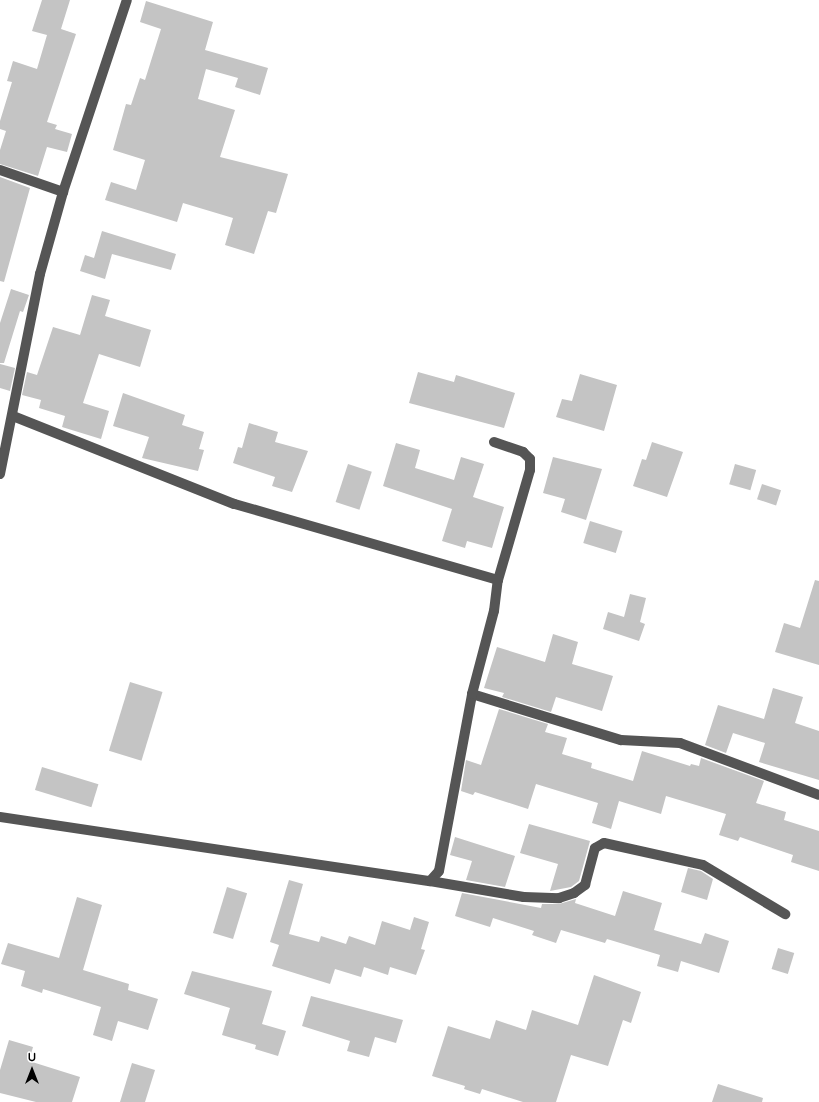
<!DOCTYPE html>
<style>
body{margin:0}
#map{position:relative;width:819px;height:1102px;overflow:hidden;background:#fff;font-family:"Varela Round",sans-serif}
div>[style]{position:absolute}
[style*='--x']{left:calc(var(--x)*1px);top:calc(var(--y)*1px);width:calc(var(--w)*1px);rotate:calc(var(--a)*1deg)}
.building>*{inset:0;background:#c4c4c4;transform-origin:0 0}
.minor>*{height:10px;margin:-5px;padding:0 5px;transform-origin:5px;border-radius:5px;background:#555}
span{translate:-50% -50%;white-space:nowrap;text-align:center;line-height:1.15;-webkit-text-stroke:3px #fff;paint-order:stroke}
.north{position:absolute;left:12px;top:1050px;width:40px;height:40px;-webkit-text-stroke:3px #fff;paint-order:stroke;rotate:0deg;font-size:11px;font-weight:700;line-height:16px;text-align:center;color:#000}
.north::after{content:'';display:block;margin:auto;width:14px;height:18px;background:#000;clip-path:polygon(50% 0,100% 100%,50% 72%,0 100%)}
</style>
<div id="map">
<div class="building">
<div style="clip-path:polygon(42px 0,70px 0,61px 29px,76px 34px,47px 122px,57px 125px,55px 129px,72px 134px,67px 152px,47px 147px,38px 176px,0 164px,0 150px,6px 131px,0 129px,0 121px,12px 82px,7px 81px,13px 61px,37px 69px,47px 35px,32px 31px)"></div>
<div style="clip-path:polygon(146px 1px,213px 22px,205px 50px,268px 68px,260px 95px,235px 87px,238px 78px,206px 69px,198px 99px,235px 110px,220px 157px,288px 174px,276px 213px,268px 211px,254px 254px,225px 245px,233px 218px,183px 203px,177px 222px,105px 200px,111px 182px,136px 190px,145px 160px,113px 150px,126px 104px,131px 105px,140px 78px,145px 80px,161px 29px,140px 22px)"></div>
<div style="clip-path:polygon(0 177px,30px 188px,4px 282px,0 281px)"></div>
<div style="clip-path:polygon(102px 231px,176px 254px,171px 270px,112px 254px,105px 279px,80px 271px,85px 255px,94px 258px)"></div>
<div style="clip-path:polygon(11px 289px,29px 295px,23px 312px,20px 311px,4px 363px,0 363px,0 323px)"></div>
<div style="clip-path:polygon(92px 295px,110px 300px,105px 316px,151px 330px,140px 367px,99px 354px,83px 403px,109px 411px,101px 439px,62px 427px,65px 416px,39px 408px,41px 400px,22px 395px,27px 372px,37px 375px,53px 327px,80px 335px)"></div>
<div style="clip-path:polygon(0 364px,15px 368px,10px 391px,0 388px)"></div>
<div style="clip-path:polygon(418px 372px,454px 382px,456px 375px,515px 393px,504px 428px,409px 403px)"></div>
<div style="clip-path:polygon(580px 374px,617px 385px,604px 431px,556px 417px,562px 399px,572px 401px)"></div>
<div style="clip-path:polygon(123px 393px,185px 415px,182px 425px,204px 432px,199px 449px,204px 450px,198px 471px,142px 458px,149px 437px,113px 426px)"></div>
<div style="clip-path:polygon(249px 423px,278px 432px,275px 442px,308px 451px,292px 492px,272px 486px,275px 477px,233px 463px,238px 447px,242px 448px)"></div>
<div style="clip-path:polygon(652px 442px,683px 452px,667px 497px,633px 486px,642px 459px,646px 460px)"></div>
<div style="clip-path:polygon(396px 443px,420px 450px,415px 468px,454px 480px,461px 457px,484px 464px,473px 497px,504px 507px,492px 548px,467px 541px,465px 548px,442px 541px,452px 509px,383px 486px)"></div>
<div style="clip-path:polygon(553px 457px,602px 469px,586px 520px,561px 512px,565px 499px,543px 493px)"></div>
<div style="left:348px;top:464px;width:25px;height:40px;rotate:18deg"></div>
<div style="left:735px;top:464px;width:22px;height:21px;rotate:16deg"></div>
<div style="left:762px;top:484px;width:20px;height:16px;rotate:18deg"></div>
<div style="left:590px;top:521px;width:34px;height:23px;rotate:17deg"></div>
<div style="clip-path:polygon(815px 580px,819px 581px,819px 665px,775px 652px,784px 623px,800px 628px)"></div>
<div style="clip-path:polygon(630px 594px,646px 598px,640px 622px,645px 624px,639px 641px,603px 629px,608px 612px,624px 617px)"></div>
<div style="clip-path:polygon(553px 634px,578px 642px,572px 664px,613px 676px,602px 711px,556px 697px,551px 712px,502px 697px,504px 693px,484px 688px,497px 647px,545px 662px)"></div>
<div style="left:130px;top:682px;width:34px;height:72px;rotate:17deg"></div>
<div style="clip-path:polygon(773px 688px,803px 697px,795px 723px,819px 731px,819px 780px,759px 762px,765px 743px,733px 733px,726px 753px,705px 745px,718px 705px,764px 719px)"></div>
<div style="clip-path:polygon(499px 709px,548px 724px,545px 732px,567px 738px,562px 754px,592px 763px,591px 768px,633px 781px,642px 751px,690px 766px,691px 764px,699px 766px,701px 758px,764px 781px,756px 803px,786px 812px,784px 820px,819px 831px,819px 871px,791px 862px,793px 855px,740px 837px,738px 841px,719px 835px,726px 814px,666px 796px,661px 814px,619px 801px,611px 829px,592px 823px,598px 803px,536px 784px,528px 809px,475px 792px,473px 795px,461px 791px,466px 760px,481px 765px)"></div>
<div style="left:42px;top:767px;width:59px;height:24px;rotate:17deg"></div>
<div style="clip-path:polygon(529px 824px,590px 841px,579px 881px,571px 887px,550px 891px,558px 864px,520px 853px)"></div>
<div style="clip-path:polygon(455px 837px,515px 856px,505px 887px,466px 880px,472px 861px,450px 855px)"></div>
<div style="clip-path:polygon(688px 868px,701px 871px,713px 879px,707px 900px,681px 892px)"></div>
<div style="clip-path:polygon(289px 880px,303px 884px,289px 934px,319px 942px,321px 936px,346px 944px,349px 936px,375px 945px,382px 921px,410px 930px,414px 917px,429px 922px,421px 949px,425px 950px,416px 975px,390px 967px,388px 975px,364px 967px,361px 977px,335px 969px,330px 984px,272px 966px,279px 945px,270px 942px)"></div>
<div style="left:227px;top:887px;width:21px;height:48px;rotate:17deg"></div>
<div style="clip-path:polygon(623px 891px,662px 903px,654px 930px,701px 944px,705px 933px,729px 941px,719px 973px,681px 961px,678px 972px,657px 966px,660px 955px,607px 939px,605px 943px,561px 930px,556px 943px,532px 935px,534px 931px,493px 918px,490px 927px,455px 916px,462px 893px,541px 908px,542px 904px,559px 904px,576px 899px,575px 903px,615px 916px)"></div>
<div style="clip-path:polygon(77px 897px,102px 905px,83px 970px,129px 984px,128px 990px,158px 999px,148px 1030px,118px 1021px,112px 1041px,93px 1035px,101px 1007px,43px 989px,42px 993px,21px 986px,25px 971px,1px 964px,8px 943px,59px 958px)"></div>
<div style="left:778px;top:948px;width:17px;height:22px;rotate:17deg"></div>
<div style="clip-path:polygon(192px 971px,272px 991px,262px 1024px,286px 1031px,278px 1056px,255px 1049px,256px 1045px,222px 1035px,230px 1008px,184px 994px)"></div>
<div style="clip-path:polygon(594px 975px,641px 992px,631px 1023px,623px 1020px,608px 1066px,571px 1055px,556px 1102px,523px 1102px,482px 1089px,480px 1094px,464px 1089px,465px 1086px,432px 1076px,448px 1026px,490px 1039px,496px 1020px,526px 1030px,532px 1010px,578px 1025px)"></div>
<div style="clip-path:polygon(311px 996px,403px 1020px,396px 1043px,375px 1037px,369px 1057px,347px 1051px,350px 1041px,302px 1026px)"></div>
<div style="clip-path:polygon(9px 1040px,33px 1047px,29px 1061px,80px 1077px,72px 1102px,36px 1102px,0 1093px,0 1070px)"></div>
<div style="clip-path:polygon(132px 1063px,155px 1070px,145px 1102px,120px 1102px)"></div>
<div style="clip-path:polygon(718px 1084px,763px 1098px,762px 1102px,712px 1102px)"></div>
</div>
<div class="minor">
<div style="--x:0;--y:170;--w:67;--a:19.2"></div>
<div style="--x:494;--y:442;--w:31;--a:19"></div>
<div style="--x:523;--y:452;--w:10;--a:45"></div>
<div style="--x:530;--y:459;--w:11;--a:90"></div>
<div style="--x:530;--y:470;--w:115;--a:106.2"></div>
<div style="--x:0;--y:474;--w:204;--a:-78.7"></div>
<div style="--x:40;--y:274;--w:85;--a:-74.3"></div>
<div style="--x:63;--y:192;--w:202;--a:-71.6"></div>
<div style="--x:472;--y:694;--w:156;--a:17.2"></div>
<div style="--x:621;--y:740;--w:59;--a:2.9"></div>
<div style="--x:680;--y:743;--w:148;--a:20.5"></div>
<div style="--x:0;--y:817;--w:435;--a:8.5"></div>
<div style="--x:430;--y:881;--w:13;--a:-48"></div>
<div style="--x:439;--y:871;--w:180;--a:-79.4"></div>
<div style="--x:472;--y:694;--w:86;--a:-75.2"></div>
<div style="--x:494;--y:611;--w:31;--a:-83"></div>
<div style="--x:498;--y:580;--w:275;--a:-163.9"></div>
<div style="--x:234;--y:504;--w:238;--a:-158.3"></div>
<div style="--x:430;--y:881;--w:95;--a:9.7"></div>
<div style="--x:524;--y:897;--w:35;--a:2"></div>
<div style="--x:559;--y:898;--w:16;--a:-18"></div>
<div style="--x:574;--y:893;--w:14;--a:-36"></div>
<div style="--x:585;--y:885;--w:38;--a:-75"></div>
<div style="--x:595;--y:848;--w:10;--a:-29"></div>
<div style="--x:604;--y:843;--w:101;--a:12.5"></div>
<div style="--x:703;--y:865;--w:96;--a:30.9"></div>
</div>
<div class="north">U</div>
</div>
